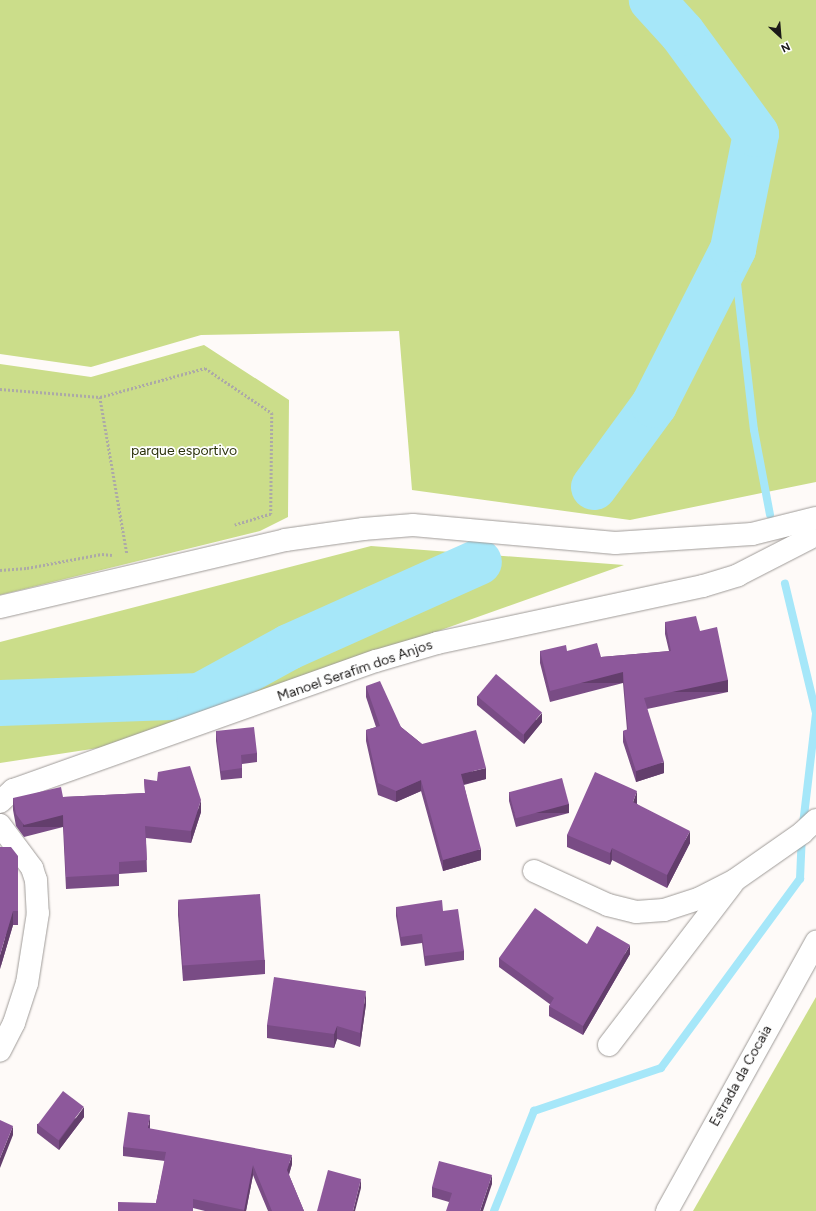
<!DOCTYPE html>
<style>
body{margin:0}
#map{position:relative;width:816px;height:1211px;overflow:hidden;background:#fefaf8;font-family:Figtree,sans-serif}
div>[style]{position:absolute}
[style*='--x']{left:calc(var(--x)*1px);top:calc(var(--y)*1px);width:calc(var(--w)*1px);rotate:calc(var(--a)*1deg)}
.green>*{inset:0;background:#cbdd8a}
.stream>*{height:8px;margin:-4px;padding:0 4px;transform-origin:4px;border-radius:4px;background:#a6e7f9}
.river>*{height:46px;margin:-23px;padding:0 23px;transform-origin:23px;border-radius:23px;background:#a6e7f9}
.path>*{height:2.5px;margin-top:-1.25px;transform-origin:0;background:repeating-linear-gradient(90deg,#aca9a7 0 2px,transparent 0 4px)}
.roads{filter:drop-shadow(0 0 1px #9f9b98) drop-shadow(0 0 1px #9f9b98)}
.minor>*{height:22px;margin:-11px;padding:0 11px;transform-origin:11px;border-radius:11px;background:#fff}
.wall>*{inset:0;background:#794c85}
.shaded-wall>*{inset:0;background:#633e6c;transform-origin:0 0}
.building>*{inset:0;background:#8d589b;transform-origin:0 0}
span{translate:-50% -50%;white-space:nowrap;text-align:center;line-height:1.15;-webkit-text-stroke:3.5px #fff;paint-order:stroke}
.park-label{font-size:14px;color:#2c330c}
.street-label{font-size:14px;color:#1b1918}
.north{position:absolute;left:760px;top:16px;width:40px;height:40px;-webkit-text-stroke:3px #fff;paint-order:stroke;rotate:154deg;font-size:11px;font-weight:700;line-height:16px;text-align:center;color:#1b1918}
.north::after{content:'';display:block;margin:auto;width:14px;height:18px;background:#1b1918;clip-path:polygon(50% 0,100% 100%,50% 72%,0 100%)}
</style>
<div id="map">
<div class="green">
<div style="clip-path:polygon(0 0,816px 0,816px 482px,630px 520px,412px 490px,399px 331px,201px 335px,91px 367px,0 354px)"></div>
<div style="clip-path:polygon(204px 345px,289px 400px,288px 517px,260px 531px,0 595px,0 364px,91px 377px)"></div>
<div style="clip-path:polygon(371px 546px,624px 565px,118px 745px,0 763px,0 642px)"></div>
<div style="clip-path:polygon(816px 997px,816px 1211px,693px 1211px)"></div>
</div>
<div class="stream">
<div style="--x:733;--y:249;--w:182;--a:83.4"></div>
<div style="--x:754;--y:430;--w:86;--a:79.3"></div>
<div style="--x:494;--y:1211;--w:108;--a:-68.2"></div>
<div style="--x:534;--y:1111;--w:134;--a:-18.7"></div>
<div style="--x:661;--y:1068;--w:235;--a:-53.7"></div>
<div style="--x:800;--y:879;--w:46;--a:-87.5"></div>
<div style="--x:802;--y:833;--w:121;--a:-83.3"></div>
<div style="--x:816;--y:713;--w:133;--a:-103.5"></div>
</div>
<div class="river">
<div style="--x:594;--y:487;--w:102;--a:-53.8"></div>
<div style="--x:654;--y:405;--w:175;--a:-63.1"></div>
<div style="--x:733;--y:249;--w:117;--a:-78.7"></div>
<div style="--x:756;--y:134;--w:125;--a:-126.2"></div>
<div style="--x:682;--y:33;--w:45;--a:-132.3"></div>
<div style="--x:0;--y:703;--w:200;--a:-2"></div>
<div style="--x:200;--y:696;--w:102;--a:-28.8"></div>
<div style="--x:289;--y:647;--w:208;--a:-24.1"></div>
</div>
<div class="path">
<div style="--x:0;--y:389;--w:100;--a:4.6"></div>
<div style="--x:100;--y:397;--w:109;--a:-15.4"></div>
<div style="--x:205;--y:368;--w:81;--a:33.9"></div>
<div style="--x:272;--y:413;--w:101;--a:90.6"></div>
<div style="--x:271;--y:514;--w:38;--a:163"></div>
<div style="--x:100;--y:397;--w:159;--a:80.2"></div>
<div style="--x:0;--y:570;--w:27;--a:-4"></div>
<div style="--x:27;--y:568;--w:76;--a:-10.6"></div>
<div style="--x:102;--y:554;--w:10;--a:6"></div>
</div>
<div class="roads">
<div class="minor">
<div style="--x:0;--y:607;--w:293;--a:-13.2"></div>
<div style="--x:285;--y:540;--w:79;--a:-8"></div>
<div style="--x:363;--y:529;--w:50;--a:-4.6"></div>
<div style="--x:413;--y:525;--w:203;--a:5.1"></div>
<div style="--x:615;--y:543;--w:137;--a:-3.8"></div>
<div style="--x:752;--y:534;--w:66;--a:-14"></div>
<div style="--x:0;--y:802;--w:18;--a:-43"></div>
<div style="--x:13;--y:790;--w:385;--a:-19.6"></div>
<div style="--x:376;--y:661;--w:64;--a:-16.4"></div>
<div style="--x:437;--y:643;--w:272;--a:-12.1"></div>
<div style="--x:703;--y:586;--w:37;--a:-17"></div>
<div style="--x:738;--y:575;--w:81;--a:-27.2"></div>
<div style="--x:0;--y:825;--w:54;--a:53.3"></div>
<div style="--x:32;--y:868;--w:13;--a:72"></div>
<div style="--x:36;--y:880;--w:33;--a:87"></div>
<div style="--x:38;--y:913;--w:71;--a:98.9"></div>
<div style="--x:27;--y:983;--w:42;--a:108"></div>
<div style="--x:14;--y:1023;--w:31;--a:117"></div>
<div style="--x:534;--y:871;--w:81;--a:24.7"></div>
<div style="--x:608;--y:905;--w:29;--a:14"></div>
<div style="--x:636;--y:912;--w:28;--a:-4"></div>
<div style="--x:664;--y:910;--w:38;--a:-18"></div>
<div style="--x:700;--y:898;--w:39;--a:-27"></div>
<div style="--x:735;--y:880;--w:82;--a:-35"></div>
<div style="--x:802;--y:833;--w:19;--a:-43"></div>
<div style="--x:609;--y:1045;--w:203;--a:-52.6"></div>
<div style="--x:667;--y:1211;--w:308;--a:-61"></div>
</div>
</div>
<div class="wall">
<div style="clip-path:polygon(665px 622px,700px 631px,728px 692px,647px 709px,664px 773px,636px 782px,623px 742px,623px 731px,627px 730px,623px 683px,550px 702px,540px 663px,540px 651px,567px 651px,601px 657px,669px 651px,665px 634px)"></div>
<div style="clip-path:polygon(366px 686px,401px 727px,422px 744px,486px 779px,464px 785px,481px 860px,443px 871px,421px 791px,396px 802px,378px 795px,366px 741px,366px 730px,376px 727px,366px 697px)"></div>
<div style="clip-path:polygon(477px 696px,542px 722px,524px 744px,477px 705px)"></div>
<div style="clip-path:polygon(216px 731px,257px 753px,257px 762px,242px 764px,242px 778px,221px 780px,216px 741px)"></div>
<div style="clip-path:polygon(144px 779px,201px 812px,191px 843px,146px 838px,147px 872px,119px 874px,119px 886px,66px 889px,63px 827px,24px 837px,16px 826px,13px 810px,13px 798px,63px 797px,145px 793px)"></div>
<div style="clip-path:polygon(509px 792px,569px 813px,516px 827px,509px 801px)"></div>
<div style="clip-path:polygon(637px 803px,637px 804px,690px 843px,667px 888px,612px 860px,610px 865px,567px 847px,567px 835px)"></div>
<div style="clip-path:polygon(18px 856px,18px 925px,13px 925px,0 969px)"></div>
<div style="clip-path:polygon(178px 901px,265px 960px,265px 974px,183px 981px,178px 915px)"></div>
<div style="clip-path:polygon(396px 907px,443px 911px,464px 951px,464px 960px,425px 966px,422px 943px,401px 946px,396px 916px)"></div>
<div style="clip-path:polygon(630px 954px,583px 1035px,549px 1016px,549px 1006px,551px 1005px,499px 967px,499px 958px)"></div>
<div style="clip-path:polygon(366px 1004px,360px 1047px,337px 1039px,334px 1048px,267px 1038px,267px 1025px)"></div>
<div style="clip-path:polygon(84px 1117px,59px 1150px,37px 1133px,37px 1124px)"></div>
<div style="clip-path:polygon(150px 1124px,150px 1129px,292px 1164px,289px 1175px,304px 1211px,268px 1211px,253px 1175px,246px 1211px,205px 1211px,193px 1208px,156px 1203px,165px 1161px,123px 1156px,123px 1147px)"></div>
<div style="clip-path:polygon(492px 1184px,449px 1202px,432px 1197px,432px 1187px)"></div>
</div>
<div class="shaded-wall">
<div style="left:623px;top:672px;width:11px;height:75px;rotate:90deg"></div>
<div style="left:728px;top:680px;width:12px;height:86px;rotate:90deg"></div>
<div style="clip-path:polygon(542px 713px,542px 722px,524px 744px,524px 734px)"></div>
<div style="clip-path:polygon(664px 762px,664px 773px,636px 782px,636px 771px)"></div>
<div style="clip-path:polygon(486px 768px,486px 779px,461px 785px,461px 774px)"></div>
<div style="clip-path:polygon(421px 780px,421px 791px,396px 802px,396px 791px)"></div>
<div style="clip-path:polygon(637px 791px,637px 803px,633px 814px,633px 802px)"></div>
<div style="clip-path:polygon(201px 800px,201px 812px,191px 843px,191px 831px)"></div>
<div style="left:569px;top:804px;width:9px;height:55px;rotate:90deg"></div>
<div style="left:63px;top:815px;width:12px;height:40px;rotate:90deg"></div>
<div style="clip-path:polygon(690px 831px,690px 843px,667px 888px,667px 875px)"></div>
<div style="clip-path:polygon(612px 848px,612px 860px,610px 865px,610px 853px)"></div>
<div style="clip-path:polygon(481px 849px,481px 860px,443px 871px,443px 860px)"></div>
<div style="clip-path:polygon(13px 911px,13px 925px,0 969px,0 955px)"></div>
<div style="clip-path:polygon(630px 945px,630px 954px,583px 1035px,583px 1026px)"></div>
<div style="clip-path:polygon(366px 991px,366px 1004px,360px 1047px,360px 1033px)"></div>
<div style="clip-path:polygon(337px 1026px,337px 1039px,334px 1048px,334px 1034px)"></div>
<div style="clip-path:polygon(84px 1107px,84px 1117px,59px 1150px,59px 1141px)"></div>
<div style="clip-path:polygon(150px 1115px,150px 1124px,148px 1138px,148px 1128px)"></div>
<div style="clip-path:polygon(13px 1126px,13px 1135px,0 1168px,0 1158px)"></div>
<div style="clip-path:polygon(292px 1155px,292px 1164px,287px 1180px,287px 1170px)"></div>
<div style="clip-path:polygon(253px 1165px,253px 1175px,246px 1211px,244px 1211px)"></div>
<div style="clip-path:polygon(492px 1175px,492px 1184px,483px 1211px,480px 1211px)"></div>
<div style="clip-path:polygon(361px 1179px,361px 1188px,355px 1211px,353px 1211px)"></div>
</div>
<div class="building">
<div style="clip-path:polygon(696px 616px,700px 631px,717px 627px,728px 680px,644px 698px,664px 762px,636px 771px,623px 731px,628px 729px,623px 672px,550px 691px,540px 651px,566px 645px,567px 651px,597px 643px,601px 657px,671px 651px,665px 622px)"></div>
<div style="left:496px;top:674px;width:60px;height:29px;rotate:40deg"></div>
<div style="clip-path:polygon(380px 681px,401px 727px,422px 744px,476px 730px,486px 768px,461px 774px,481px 849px,443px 860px,421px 780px,396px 791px,378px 783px,366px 730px,380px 726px,366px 686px)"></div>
<div style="clip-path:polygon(254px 727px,257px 753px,241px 755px,242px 768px,221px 771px,216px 731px)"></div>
<div style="clip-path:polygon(190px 766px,201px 800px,191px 831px,145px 826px,147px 860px,119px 862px,119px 874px,66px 877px,63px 815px,24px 825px,16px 814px,13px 798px,61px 787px,63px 797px,145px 793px,144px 779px,157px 781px,158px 772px)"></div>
<div style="clip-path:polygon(595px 772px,637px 791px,633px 802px,690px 831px,667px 875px,612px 848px,610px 853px,567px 835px)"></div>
<div style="left:562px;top:778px;width:27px;height:55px;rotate:75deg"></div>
<div style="clip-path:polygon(0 847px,11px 847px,18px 856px,18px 911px,13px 911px,0 955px)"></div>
<div style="left:260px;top:894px;width:66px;height:82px;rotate:86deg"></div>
<div style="clip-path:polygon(442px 900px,443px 911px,458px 909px,464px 951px,425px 956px,422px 934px,401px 937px,396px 907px)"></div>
<div style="clip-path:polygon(535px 908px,587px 944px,597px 926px,630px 945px,583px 1026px,549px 1006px,554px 998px,499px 958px)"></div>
<div style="clip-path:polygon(274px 977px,366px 991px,360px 1033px,337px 1026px,334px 1034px,267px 1025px)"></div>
<div style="left:63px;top:1091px;width:26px;height:42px;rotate:37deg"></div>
<div style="clip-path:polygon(128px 1112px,150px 1115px,148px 1128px,292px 1155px,287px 1170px,304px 1211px,272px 1211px,253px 1165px,244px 1210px,193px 1199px,193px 1211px,118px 1211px,118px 1202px,156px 1203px,166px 1152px,123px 1147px)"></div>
<div style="clip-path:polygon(0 1120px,13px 1126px,0 1158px)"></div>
<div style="clip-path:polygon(439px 1161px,492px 1175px,480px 1211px,446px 1211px,452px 1193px,432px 1187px)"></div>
<div style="clip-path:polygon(328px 1170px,361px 1179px,353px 1211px,317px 1211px)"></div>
</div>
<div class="park-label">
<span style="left:184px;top:451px">parque esportivo</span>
</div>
<div class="street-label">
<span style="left:355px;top:671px;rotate:-19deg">Manoel Serafim dos Anjos</span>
<span style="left:741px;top:1076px;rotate:-61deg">Estrada da Cocaia</span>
</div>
<div class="north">N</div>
</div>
